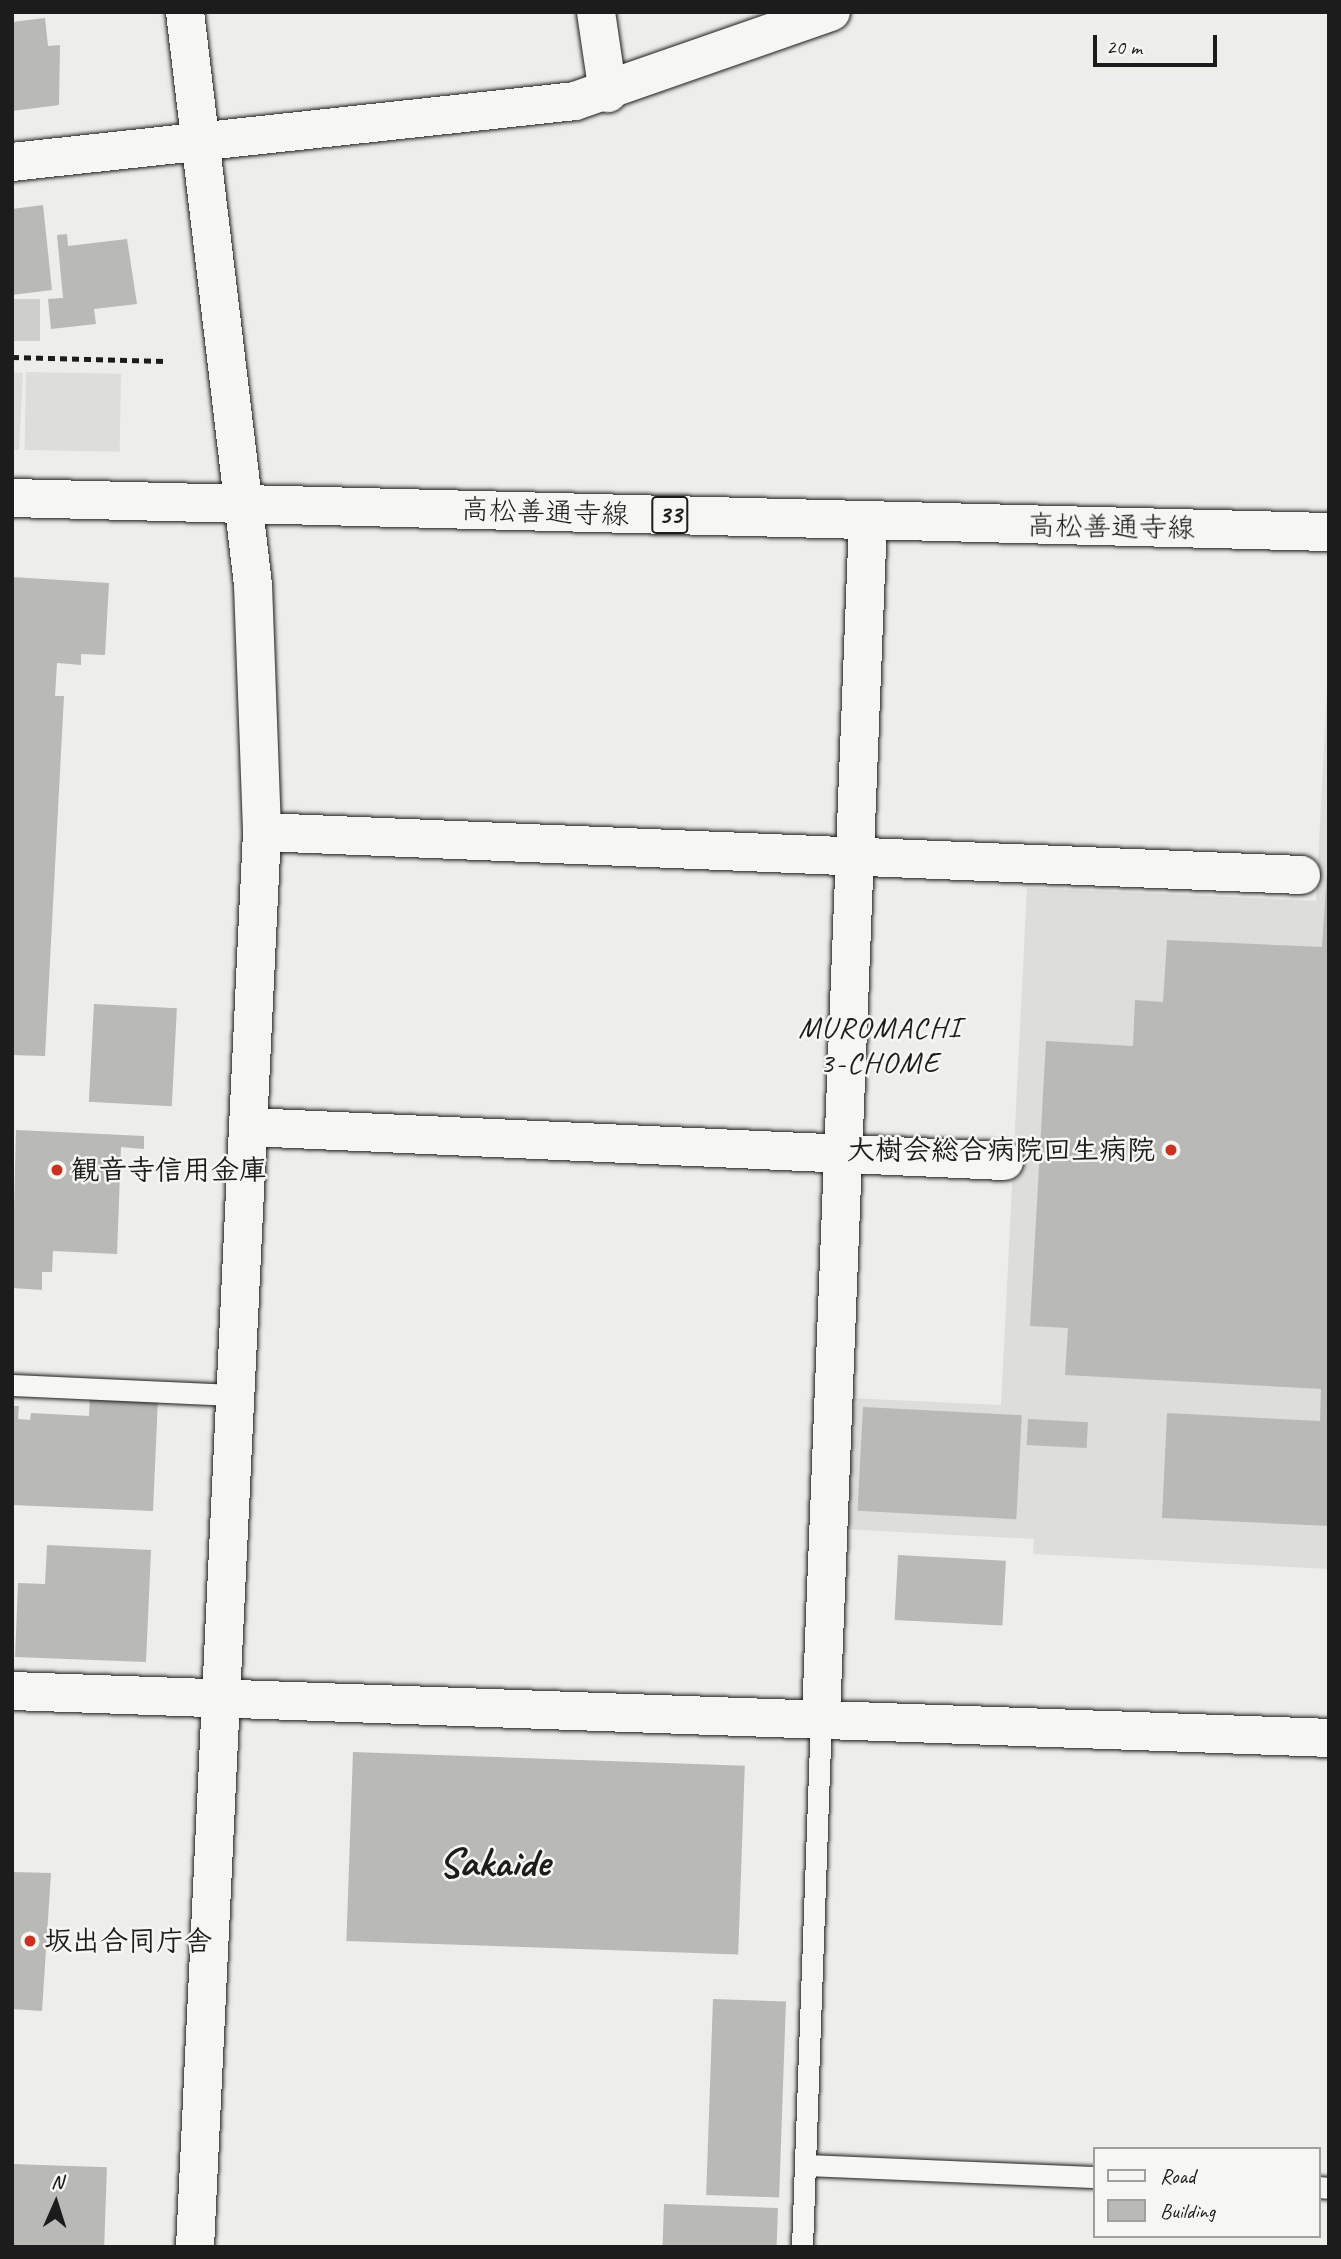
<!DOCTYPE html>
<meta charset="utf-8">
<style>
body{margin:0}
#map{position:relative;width:1341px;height:2259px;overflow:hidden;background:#edede9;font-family:Caveat,"Klee One",sans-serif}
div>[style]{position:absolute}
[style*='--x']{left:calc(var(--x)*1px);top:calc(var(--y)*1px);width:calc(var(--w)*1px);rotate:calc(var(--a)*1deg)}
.built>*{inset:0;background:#ddddda;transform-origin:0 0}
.green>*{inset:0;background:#cececb;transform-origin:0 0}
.building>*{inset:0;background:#b9b9b6;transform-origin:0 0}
.path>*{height:4.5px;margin-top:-2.25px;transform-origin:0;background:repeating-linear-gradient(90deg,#1c1c1c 0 7px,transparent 0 12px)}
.roads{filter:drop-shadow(0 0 2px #1c1c1c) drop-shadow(0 0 2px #1c1c1c)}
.lane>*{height:21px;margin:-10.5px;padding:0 10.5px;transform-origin:10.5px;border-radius:10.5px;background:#f6f6f2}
.street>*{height:38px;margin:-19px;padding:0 19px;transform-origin:19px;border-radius:19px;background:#f6f6f2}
.secondary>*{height:38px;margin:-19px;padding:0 19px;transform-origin:19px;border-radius:19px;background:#f6f6f2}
.primary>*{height:38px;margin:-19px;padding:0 19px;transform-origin:19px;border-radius:19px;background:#f6f6f2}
.dots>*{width:19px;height:19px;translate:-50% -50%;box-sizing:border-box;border:4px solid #f6f6f2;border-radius:50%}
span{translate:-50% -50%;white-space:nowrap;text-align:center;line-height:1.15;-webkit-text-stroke:5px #f6f6f2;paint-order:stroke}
.shield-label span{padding:2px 5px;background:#f6f6f2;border:2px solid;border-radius:5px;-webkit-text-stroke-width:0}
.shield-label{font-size:26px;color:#1c1c1c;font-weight:700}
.street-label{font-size:28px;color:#1c1c1c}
.poi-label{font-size:28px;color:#1c1c1c;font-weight:700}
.right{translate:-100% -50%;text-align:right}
.left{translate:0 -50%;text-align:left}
.neighbourhood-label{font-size:30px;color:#1c1c1c;letter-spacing:2px}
.town-label{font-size:42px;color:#1c1c1c;font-weight:700}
.frame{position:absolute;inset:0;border:14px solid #1c1c1c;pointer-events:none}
.legend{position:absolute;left:1093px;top:2147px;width:228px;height:91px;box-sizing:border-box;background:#f6f6f2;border:2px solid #9f9f9c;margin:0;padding:9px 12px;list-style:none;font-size:21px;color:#1c1c1c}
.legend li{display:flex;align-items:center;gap:14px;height:35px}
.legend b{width:35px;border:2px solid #9f9f9c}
.north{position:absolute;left:21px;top:2168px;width:70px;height:70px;-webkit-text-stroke:5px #f6f6f2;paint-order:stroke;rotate:3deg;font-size:19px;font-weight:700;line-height:28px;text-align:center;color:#1c1c1c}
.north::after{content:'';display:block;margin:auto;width:24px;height:32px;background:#1c1c1c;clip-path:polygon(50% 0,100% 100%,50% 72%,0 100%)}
.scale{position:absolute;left:1093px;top:35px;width:124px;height:32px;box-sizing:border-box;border:4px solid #1c1c1c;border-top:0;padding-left:9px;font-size:21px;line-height:24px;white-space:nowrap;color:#1c1c1c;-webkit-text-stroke:5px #f6f6f2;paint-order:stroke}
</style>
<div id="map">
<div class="built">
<div style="clip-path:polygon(12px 372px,23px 373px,19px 450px,12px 450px)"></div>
<div style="left:26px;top:372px;width:95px;height:78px;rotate:1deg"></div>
<div style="clip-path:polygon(1329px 651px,1329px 1569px,1033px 1554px,1034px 1539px,842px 1529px,849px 1398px,1001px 1405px,1027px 888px,1316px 901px)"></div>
</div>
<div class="green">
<div style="left:40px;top:299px;width:42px;height:28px;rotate:90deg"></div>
</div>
<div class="building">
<div style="clip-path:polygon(45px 18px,48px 46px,60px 45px,59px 105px,12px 111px,12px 22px)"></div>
<div style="clip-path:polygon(43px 205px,52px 290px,12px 295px,12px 209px)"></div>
<div style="clip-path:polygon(67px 234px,68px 246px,127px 239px,137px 304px,94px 309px,96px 324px,51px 329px,48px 299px,63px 298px,57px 235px)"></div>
<div style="clip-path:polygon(12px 577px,109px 583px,105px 655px,81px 654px,81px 665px,57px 663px,55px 696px,64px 696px,45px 1056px,12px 1055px)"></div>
<div style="clip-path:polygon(1327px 872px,1329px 1526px,1162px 1518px,1167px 1413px,1320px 1421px,1321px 1389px,1065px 1375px,1068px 1328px,1030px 1326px,1046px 1041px,1133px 1046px,1135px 1000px,1163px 1002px,1167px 940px,1322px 947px)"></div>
<div style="left:94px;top:1004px;width:83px;height:98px;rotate:3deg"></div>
<div style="clip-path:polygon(16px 1130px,144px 1136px,144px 1149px,121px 1147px,117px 1254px,53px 1251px,52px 1272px,42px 1272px,42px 1290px,12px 1288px)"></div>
<div style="clip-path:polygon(90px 1395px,158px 1398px,153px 1511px,12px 1505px,12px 1406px,19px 1406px,18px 1419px,30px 1420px,31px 1413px,89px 1416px)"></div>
<div style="left:863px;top:1407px;width:159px;height:104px;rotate:3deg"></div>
<div style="left:1028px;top:1419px;width:60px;height:26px;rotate:3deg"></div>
<div style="clip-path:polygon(47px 1545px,151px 1550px,146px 1662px,15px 1657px,18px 1583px,45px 1584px)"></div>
<div style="left:898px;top:1555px;width:108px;height:65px;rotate:3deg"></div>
<div style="left:353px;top:1752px;width:392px;height:189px;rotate:2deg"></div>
<div style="clip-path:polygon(12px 1872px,51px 1873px,42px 2011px,12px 2009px)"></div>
<div style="left:713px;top:1999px;width:73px;height:196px;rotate:2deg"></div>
<div style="left:12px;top:2164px;width:95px;height:83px;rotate:2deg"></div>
<div style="left:664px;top:2204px;width:114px;height:43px;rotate:2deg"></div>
</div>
<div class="path">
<div style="--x:12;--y:357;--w:153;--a:1.5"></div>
</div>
<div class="roads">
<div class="lane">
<div style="--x:12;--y:1385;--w:222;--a:2.6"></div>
<div style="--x:805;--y:2165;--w:289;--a:2.4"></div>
<div style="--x:1318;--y:2187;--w:11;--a:5"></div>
<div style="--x:802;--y:2247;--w:530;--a:-87.95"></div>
</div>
<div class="street">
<div style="--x:596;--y:12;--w:82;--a:81.6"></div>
<div style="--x:12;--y:162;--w:566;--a:-6.18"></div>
<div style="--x:575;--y:101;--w:271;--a:-19.2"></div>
<div style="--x:262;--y:832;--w:1040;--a:2.37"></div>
<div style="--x:249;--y:1127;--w:756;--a:2.58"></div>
<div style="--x:12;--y:1691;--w:1318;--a:2.04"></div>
<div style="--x:821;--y:1717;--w:1197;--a:-87.75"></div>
</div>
<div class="secondary">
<div style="--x:185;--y:12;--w:577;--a:83.23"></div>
<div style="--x:253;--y:585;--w:247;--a:87.9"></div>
<div style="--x:262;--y:832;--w:1417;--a:92.71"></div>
</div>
<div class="primary">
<div style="--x:12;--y:498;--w:1317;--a:1.48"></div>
</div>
</div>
<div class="dots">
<div style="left:1171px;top:1150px;background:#c8321e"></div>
<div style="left:57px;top:1170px;background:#c8321e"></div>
<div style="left:30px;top:1941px;background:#c8321e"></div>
</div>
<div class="shield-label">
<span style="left:670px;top:515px">33</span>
</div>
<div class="street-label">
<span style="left:545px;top:512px;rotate:2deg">高松善通寺線</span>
<span style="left:1111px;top:527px;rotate:1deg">高松善通寺線</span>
</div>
<div class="poi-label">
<span class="right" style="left:1155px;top:1150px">大樹会総合病院回生病院</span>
<span class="left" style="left:71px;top:1170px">観音寺信用金庫</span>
<span class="left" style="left:44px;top:1941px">坂出合同庁舎</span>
</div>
<div class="neighbourhood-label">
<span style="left:880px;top:1044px">MUROMACHI<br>3-CHOME</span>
</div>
<div class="town-label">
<span style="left:494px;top:1863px">Sakaide</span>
</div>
<div class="frame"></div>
<ul class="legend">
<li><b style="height:9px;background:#f6f6f2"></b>Road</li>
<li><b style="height:19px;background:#b9b9b6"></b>Building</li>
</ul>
<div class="north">N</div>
<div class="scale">20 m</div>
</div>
